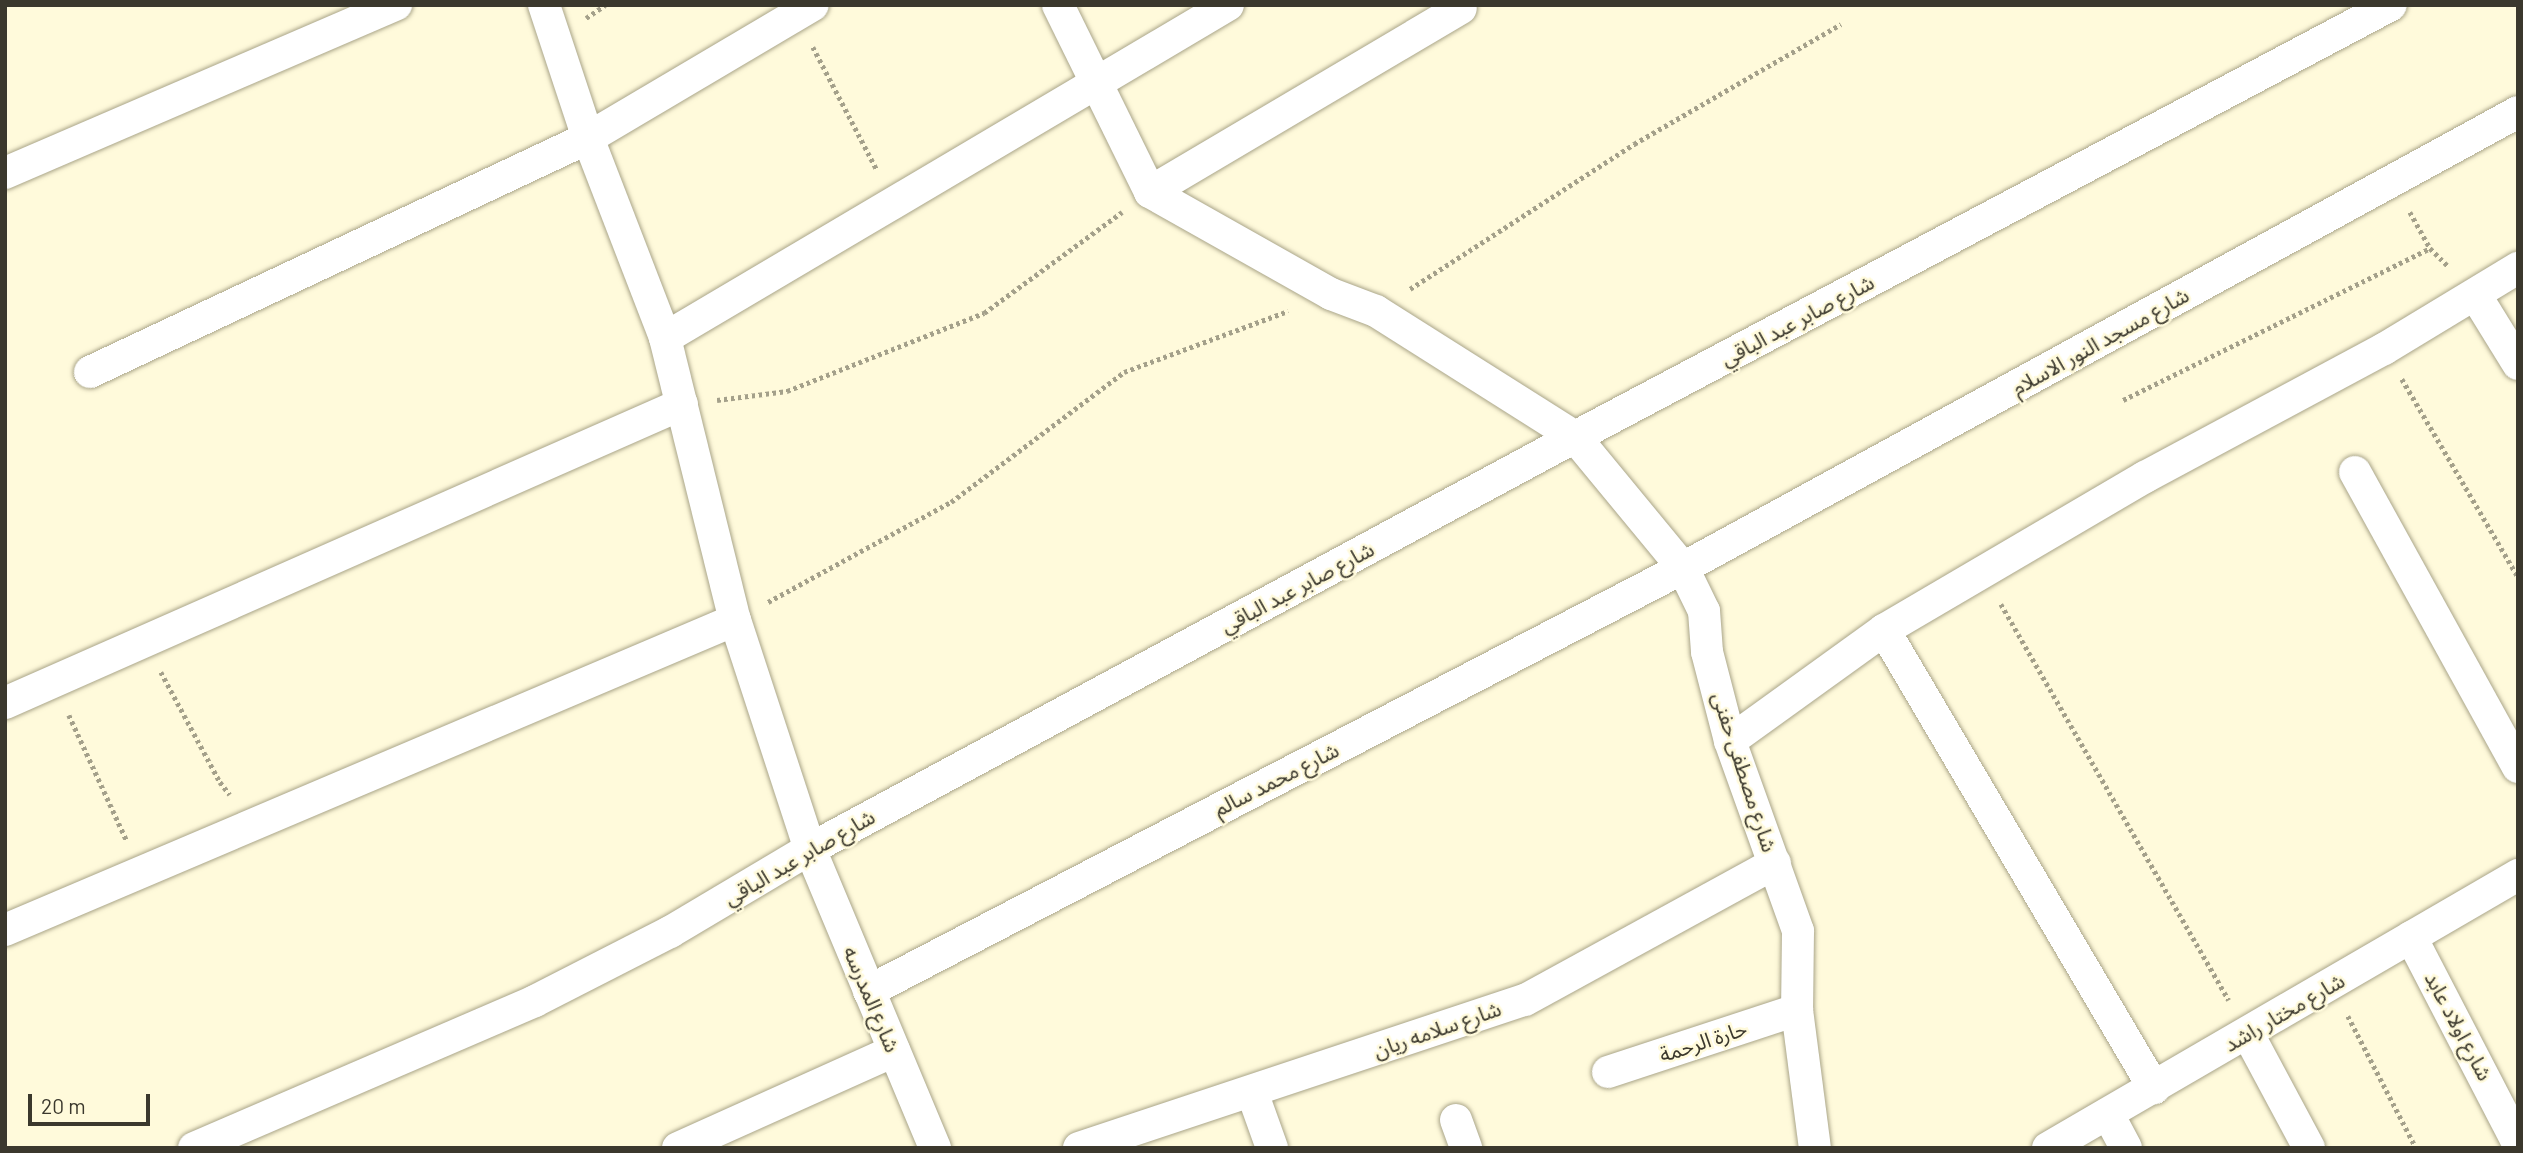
<!DOCTYPE html>
<meta charset="utf-8">
<style>
body{margin:0}
#map{position:relative;width:2523px;height:1153px;overflow:hidden;background:#fffadb;font-family:Barlow,"Noto Sans Arabic",sans-serif}
div>[style]{position:absolute}
[style*='--x']{left:calc(var(--x)*1px);top:calc(var(--y)*1px);width:calc(var(--w)*1px);rotate:calc(var(--a)*1deg)}
.path>*{height:4.5px;margin-top:-2.25px;transform-origin:0;background:repeating-linear-gradient(90deg,#a4a08a 0 3.5px,transparent 0 7px)}
.roads{filter:drop-shadow(0 0 2px #aaa589) drop-shadow(0 0 2px #aaa589)}
.minor>*{height:32px;margin:-16px;padding:0 16px;transform-origin:16px;border-radius:16px;background:#fff}
span{translate:-50% -50%;white-space:nowrap;text-align:center;line-height:1.15;-webkit-text-stroke:5px #fffadb;paint-order:stroke}
.street-label{font-size:21px;color:#3b382d}
.frame{position:absolute;inset:0;border:7px solid #3b382d;pointer-events:none}
.scale{position:absolute;left:28px;top:1094px;width:122px;height:32px;box-sizing:border-box;border:4px solid #3b382d;border-top:0;padding-left:9px;font-size:21px;line-height:24px;white-space:nowrap;color:#3b382d;-webkit-text-stroke:5px #fffadb;paint-order:stroke}
</style>
<div id="map">
<div class="path">
<div style="--x:586;--y:18;--w:23;--a:-34"></div>
<div style="--x:813;--y:47;--w:139;--a:62.5"></div>
<div style="--x:2410;--y:212;--w:41;--a:60.9"></div>
<div style="--x:2430;--y:248;--w:27;--a:45"></div>
<div style="--x:1410;--y:289;--w:267;--a:-32.9"></div>
<div style="--x:1634;--y:144;--w:239;--a:-30.1"></div>
<div style="--x:2402;--y:379;--w:229;--a:59.6"></div>
<div style="--x:717;--y:400;--w:71;--a:-7.3"></div>
<div style="--x:787;--y:391;--w:212;--a:-21.6"></div>
<div style="--x:984;--y:313;--w:171;--a:-36.2"></div>
<div style="--x:2123;--y:400;--w:343;--a:-26.3"></div>
<div style="--x:768;--y:602;--w:209;--a:-28.7"></div>
<div style="--x:951;--y:502;--w:216;--a:-36.9"></div>
<div style="--x:1124;--y:372;--w:175;--a:-20.4"></div>
<div style="--x:2001;--y:604;--w:457;--a:60.1"></div>
<div style="--x:161;--y:672;--w:125;--a:61.8"></div>
<div style="--x:220;--y:782;--w:16;--a:52"></div>
<div style="--x:69;--y:715;--w:139;--a:65.3"></div>
<div style="--x:2348;--y:1016;--w:148;--a:62.7"></div>
</div>
<div class="roads">
<div class="minor">
<div style="--x:544;--y:5;--w:140;--a:71.7"></div>
<div style="--x:588;--y:138;--w:214;--a:68.9"></div>
<div style="--x:665;--y:338;--w:291;--a:76.1"></div>
<div style="--x:735;--y:620;--w:241;--a:71.9"></div>
<div style="--x:810;--y:849;--w:324;--a:67.3"></div>
<div style="--x:1058;--y:5;--w:208;--a:63.8"></div>
<div style="--x:1150;--y:192;--w:208;--a:29.4"></div>
<div style="--x:1331;--y:294;--w:48;--a:20.7"></div>
<div style="--x:1376;--y:311;--w:236;--a:32.3"></div>
<div style="--x:1575;--y:437;--w:170;--a:50.5"></div>
<div style="--x:1683;--y:568;--w:48;--a:64"></div>
<div style="--x:1704;--y:611;--w:41;--a:85.8"></div>
<div style="--x:1707;--y:652;--w:92;--a:75.5"></div>
<div style="--x:1730;--y:741;--w:202;--a:70.3"></div>
<div style="--x:1798;--y:931;--w:79;--a:90.7"></div>
<div style="--x:1797;--y:1010;--w:139;--a:82.6"></div>
<div style="--x:5;--y:173;--w:426;--a:-23.3"></div>
<div style="--x:1150;--y:192;--w:361;--a:-30.6"></div>
<div style="--x:2476;--y:296;--w:80;--a:58.3"></div>
<div style="--x:665;--y:338;--w:654;--a:-30.6"></div>
<div style="--x:90;--y:372;--w:550;--a:-25.17"></div>
<div style="--x:588;--y:138;--w:261;--a:-30.6"></div>
<div style="--x:2355;--y:472;--w:337;--a:61.1"></div>
<div style="--x:1884;--y:630;--w:532;--a:59.48"></div>
<div style="--x:5;--y:703;--w:740;--a:-23.83"></div>
<div style="--x:1730;--y:741;--w:190;--a:-35.8"></div>
<div style="--x:1884;--y:630;--w:303;--a:-30.4"></div>
<div style="--x:2145;--y:477;--w:271;--a:-28.2"></div>
<div style="--x:2384;--y:349;--w:157;--a:-31.2"></div>
<div style="--x:5;--y:930;--w:793;--a:-23.01"></div>
<div style="--x:2411;--y:937;--w:232;--a:62.6"></div>
<div style="--x:869;--y:991;--w:917;--a:-27.46"></div>
<div style="--x:1683;--y:568;--w:951;--a:-28.64"></div>
<div style="--x:2248;--y:1034;--w:129;--a:61.8"></div>
<div style="--x:1608;--y:1072;--w:199;--a:-18.2"></div>
<div style="--x:1252;--y:1092;--w:59;--a:70.3"></div>
<div style="--x:2108;--y:1114;--w:38;--a:62"></div>
<div style="--x:1456;--y:1120;--w:30;--a:70"></div>
<div style="--x:194;--y:1148;--w:371;--a:-23.3"></div>
<div style="--x:535;--y:1001;--w:152;--a:-27.1"></div>
<div style="--x:670;--y:932;--w:163;--a:-30.7"></div>
<div style="--x:810;--y:849;--w:869;--a:-28.31"></div>
<div style="--x:1575;--y:437;--w:923;--a:-27.9"></div>
<div style="--x:678;--y:1148;--w:237;--a:-24.2"></div>
<div style="--x:1079;--y:1148;--w:470;--a:-18.4"></div>
<div style="--x:1525;--y:1000;--w:285;--a:-28.7"></div>
<div style="--x:2048;--y:1148;--w:544;--a:-30.15"></div>
</div>
</div>
<div class="street-label">
<span style="left:1797px;top:320px;rotate:-28deg">شارع صابر عبد الباقي</span>
<span style="left:2100px;top:341px;rotate:-29deg">شارع مسجد النور الاسلام</span>
<span style="left:1297px;top:587px;rotate:-28deg">شارع صابر عبد الباقي</span>
<span style="left:1745px;top:772px;rotate:72deg">شارع مصطفى حفنى</span>
<span style="left:1276px;top:779px;rotate:-27deg">شارع محمد سالم</span>
<span style="left:799px;top:857px;rotate:-30deg">شارع صابر عبد الباقي</span>
<span style="left:872px;top:999px;rotate:67deg">شارع المدرسه</span>
<span style="left:2284px;top:1012px;rotate:-30deg">شارع مختار راشد</span>
<span style="left:2459px;top:1026px;rotate:62deg">شارع اولاد عابد</span>
<span style="left:1437px;top:1029px;rotate:-19deg">شارع سلامه ريان</span>
<span style="left:1703px;top:1041px;rotate:-18deg">حارة الرحمة</span>
</div>
<div class="frame"></div>
<div class="scale">20 m</div>
</div>
